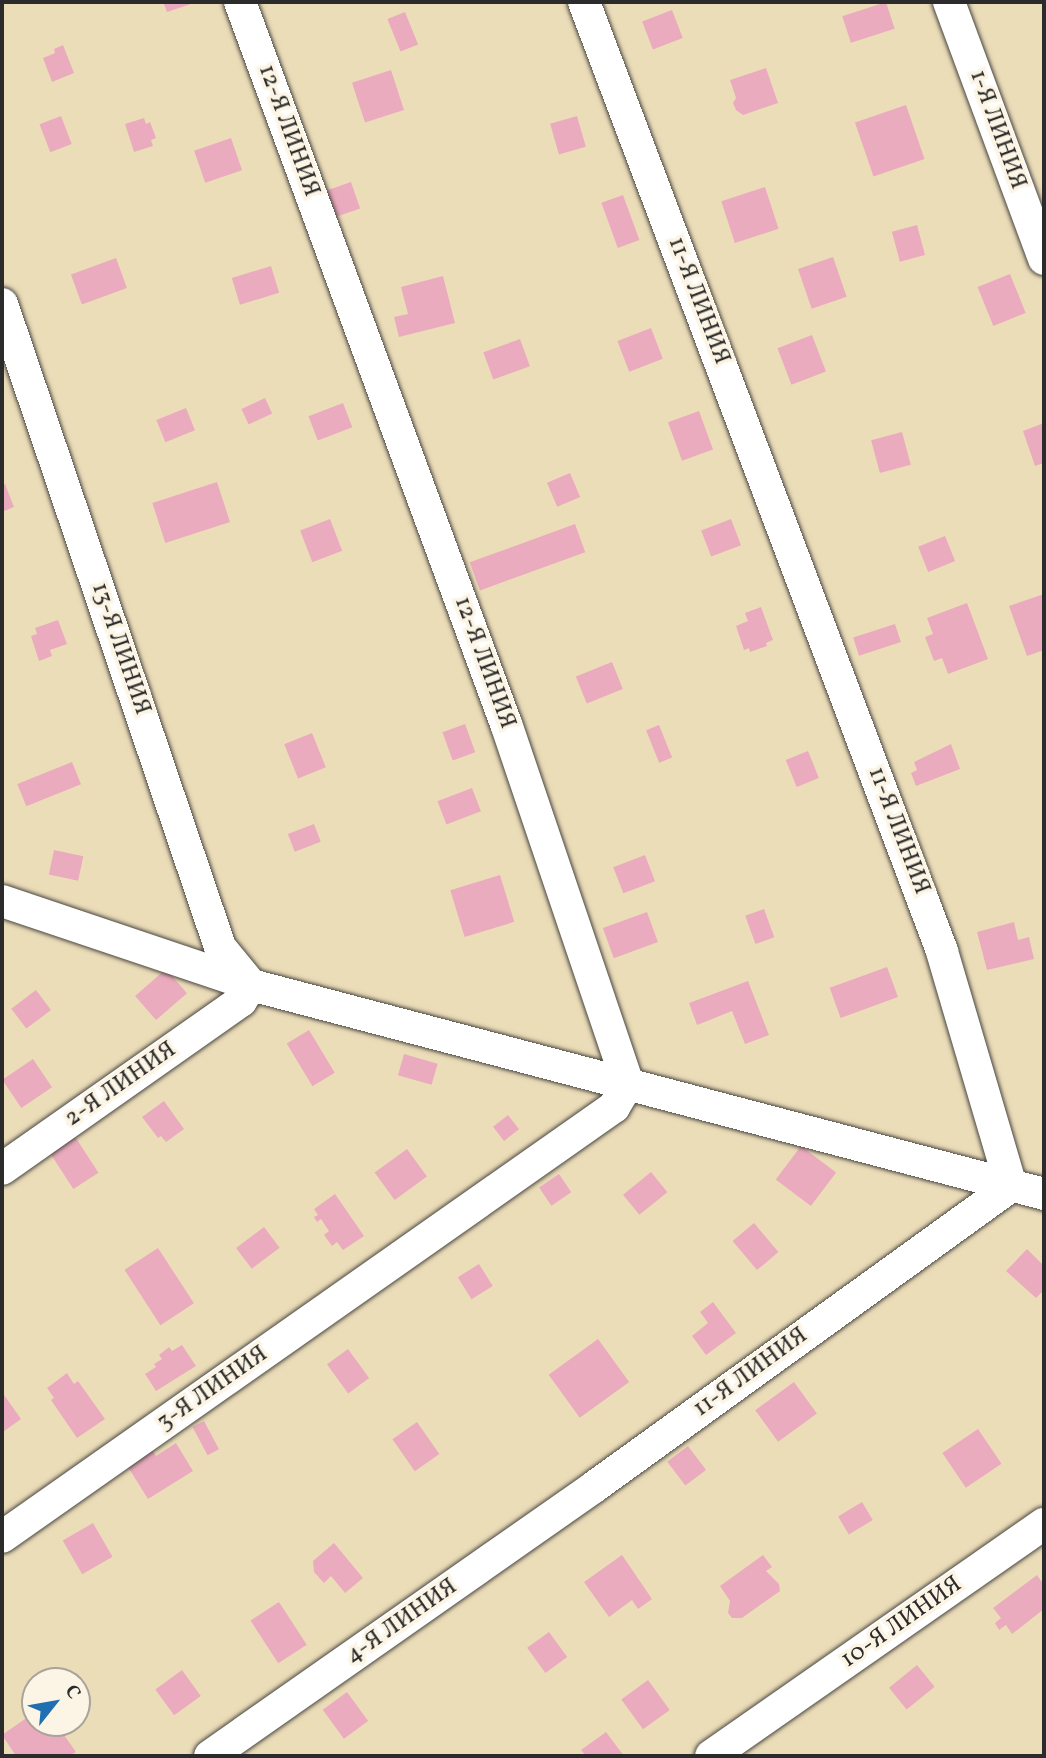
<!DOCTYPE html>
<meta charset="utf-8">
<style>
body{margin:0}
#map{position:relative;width:1046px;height:1758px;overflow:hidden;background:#ecddb9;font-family:Vollkorn,serif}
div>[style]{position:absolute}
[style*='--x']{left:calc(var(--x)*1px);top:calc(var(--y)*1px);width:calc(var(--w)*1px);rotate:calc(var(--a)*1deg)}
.building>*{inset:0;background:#ebabbe;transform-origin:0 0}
.roads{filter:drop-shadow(0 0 2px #484640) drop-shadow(0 0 2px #484640)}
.street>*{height:32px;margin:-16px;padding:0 16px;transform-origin:16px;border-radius:16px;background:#fff}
span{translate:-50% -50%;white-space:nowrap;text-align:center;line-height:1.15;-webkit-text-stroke:7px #fcf5e5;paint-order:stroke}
.street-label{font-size:24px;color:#2b2b2b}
.frame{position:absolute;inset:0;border:4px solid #2b2b2b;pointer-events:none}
.north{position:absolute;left:21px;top:1667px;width:70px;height:70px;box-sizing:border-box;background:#fcf5e5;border:2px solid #a8a49b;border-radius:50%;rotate:59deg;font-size:19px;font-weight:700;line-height:28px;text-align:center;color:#2b2b2b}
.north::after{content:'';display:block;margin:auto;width:24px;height:32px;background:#1f6fb2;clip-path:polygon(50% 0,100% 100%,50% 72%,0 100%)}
</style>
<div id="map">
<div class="building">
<div style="clip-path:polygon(163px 2px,190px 2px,191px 4px,167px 12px)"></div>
<div style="left:886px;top:2px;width:28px;height:46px;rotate:72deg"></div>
<div style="left:672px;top:10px;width:30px;height:32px;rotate:69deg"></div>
<div style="left:405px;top:12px;width:35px;height:19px;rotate:68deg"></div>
<div style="clip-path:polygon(63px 45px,74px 73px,52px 82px,43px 58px,55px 53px,54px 49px)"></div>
<div style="clip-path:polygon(766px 68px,778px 103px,743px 115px,736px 110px,733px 103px,736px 98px,730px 80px)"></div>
<div style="left:391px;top:70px;width:42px;height:41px;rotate:72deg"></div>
<div style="left:906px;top:105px;width:57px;height:54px;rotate:71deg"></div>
<div style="left:61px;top:116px;width:30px;height:23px;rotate:69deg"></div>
<div style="left:577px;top:116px;width:32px;height:28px;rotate:74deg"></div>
<div style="clip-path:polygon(144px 118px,146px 124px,150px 122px,156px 138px,151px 140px,153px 146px,134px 152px,125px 124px)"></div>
<div style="left:231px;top:138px;width:34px;height:39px;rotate:71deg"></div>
<div style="left:351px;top:182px;width:28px;height:33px;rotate:71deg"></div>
<div style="left:765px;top:187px;width:44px;height:46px;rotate:72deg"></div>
<div style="left:623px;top:195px;width:48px;height:23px;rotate:70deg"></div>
<div style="left:917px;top:225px;width:31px;height:26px;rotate:75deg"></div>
<div style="left:833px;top:257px;width:42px;height:37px;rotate:71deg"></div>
<div style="left:116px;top:258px;width:32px;height:48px;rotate:70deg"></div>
<div style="left:271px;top:266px;width:28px;height:41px;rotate:73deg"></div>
<div style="left:1010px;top:274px;width:42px;height:35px;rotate:68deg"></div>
<div style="clip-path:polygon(443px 276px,455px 323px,399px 337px,394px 317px,408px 314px,401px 287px)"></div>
<div style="left:651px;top:328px;width:33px;height:36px;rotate:69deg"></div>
<div style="left:812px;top:335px;width:39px;height:37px;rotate:69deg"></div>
<div style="left:520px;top:339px;width:29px;height:39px;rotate:70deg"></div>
<div style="left:265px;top:398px;width:17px;height:26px;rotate:65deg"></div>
<div style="left:343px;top:403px;width:26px;height:37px;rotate:69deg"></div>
<div style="left:186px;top:408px;width:24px;height:32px;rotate:68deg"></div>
<div style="left:699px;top:411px;width:41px;height:33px;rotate:70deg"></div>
<div style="clip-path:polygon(1044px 423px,1044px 463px,1035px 466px,1023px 431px)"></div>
<div style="left:902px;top:432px;width:34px;height:32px;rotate:75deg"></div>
<div style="left:570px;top:473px;width:26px;height:25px;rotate:67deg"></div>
<div style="left:217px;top:482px;width:42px;height:68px;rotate:72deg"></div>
<div style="clip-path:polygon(5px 484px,14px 507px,2px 512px,2px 485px)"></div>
<div style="left:330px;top:519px;width:34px;height:32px;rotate:69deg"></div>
<div style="left:731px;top:519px;width:28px;height:32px;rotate:69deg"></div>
<div style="left:575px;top:524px;width:30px;height:112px;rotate:70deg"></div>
<div style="left:945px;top:536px;width:27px;height:29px;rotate:68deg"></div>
<div style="clip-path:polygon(1044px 594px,1044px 650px,1027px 656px,1009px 606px)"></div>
<div style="clip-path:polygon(967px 603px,988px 659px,948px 674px,942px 658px,934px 661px,925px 637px,933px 634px,927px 618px)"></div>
<div style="clip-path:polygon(761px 607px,773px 640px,766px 643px,767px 646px,750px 652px,749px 648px,744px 650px,736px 626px,748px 621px,745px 613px)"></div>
<div style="clip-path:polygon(58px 620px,67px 644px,50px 650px,52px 656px,39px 661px,31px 636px,37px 634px,35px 628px)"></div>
<div style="left:895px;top:624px;width:19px;height:44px;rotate:72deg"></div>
<div style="left:612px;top:662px;width:29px;height:39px;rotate:68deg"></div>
<div style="left:465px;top:724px;width:30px;height:24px;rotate:70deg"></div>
<div style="left:659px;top:725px;width:35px;height:14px;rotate:68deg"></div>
<div style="left:312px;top:733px;width:37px;height:30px;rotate:68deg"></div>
<div style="clip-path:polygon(951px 744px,960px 769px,916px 786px,911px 773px,917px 770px,914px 762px)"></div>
<div style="left:808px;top:751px;width:29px;height:24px;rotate:68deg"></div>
<div style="left:72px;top:762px;width:24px;height:59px;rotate:68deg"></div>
<div style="left:472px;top:788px;width:25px;height:37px;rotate:69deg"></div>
<div style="left:314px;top:824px;width:19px;height:28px;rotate:69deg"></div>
<div style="left:54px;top:850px;width:30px;height:25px;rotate:12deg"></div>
<div style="left:645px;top:855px;width:28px;height:34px;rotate:69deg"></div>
<div style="left:500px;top:875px;width:49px;height:52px;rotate:73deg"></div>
<div style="left:764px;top:909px;width:30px;height:20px;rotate:70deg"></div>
<div style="left:647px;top:912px;width:32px;height:47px;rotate:70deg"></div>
<div style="clip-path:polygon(1014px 922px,1018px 940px,1029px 937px,1034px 959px,987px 970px,977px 932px)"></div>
<div style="left:887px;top:967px;width:32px;height:61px;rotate:70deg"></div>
<div style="left:166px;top:969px;width:32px;height:41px;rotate:49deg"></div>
<div style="clip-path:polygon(748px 981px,769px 1035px,745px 1044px,732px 1011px,697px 1025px,689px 1003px)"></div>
<div style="left:36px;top:990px;width:25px;height:31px;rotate:53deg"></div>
<div style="left:309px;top:1030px;width:50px;height:26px;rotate:59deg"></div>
<div style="left:404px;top:1054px;width:35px;height:22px;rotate:16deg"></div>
<div style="left:33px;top:1059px;width:34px;height:37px;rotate:56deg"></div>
<div style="clip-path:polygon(164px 1101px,184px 1129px,166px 1142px,161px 1136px,158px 1138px,142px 1117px)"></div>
<div style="left:508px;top:1115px;width:18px;height:19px;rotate:52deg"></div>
<div style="left:74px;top:1135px;width:45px;height:30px;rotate:57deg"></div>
<div style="left:801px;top:1146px;width:44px;height:42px;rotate:37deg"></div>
<div style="left:407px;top:1149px;width:34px;height:40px;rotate:54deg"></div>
<div style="left:651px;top:1172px;width:26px;height:36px;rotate:51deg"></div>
<div style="left:559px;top:1174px;width:22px;height:24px;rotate:56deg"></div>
<div style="clip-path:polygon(335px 1194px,364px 1236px,343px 1250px,337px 1242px,332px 1246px,324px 1235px,329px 1231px,321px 1219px,317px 1222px,314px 1217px,318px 1215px,314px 1209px)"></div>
<div style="left:754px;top:1223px;width:38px;height:28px;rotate:50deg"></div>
<div style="left:264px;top:1227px;width:26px;height:35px;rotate:53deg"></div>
<div style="left:158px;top:1248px;width:66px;height:40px;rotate:57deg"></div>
<div style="clip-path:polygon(1027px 1249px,1044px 1266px,1044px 1290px,1036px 1298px,1006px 1271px)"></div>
<div style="left:479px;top:1264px;width:26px;height:25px;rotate:58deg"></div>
<div style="clip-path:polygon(713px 1302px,736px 1333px,706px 1355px,692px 1336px,708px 1323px,700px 1312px)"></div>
<div style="left:598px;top:1339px;width:53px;height:61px;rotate:54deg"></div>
<div style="clip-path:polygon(182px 1345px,196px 1366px,156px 1391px,145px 1374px,156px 1367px,154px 1364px,162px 1359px,159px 1355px,169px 1347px,172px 1351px)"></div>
<div style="left:348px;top:1349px;width:36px;height:26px;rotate:54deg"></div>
<div style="clip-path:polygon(67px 1373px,74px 1384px,78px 1381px,105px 1419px,77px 1438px,51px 1400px,54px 1398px,47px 1388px)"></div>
<div style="left:794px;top:1382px;width:39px;height:48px;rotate:54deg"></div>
<div style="clip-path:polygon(2px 1392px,21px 1419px,3px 1432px,2px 1430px)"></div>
<div style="left:204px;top:1421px;width:32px;height:13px;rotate:62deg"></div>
<div style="left:417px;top:1422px;width:39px;height:30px;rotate:55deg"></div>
<div style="left:978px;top:1429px;width:42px;height:43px;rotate:56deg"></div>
<div style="clip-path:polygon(148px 1443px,156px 1456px,176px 1443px,193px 1471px,148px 1499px,123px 1459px)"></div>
<div style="left:688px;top:1446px;width:30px;height:26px;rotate:53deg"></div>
<div style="left:862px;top:1502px;width:21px;height:28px;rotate:59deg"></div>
<div style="left:93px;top:1523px;width:39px;height:35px;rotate:60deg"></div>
<div style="clip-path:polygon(334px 1543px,363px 1578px,345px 1593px,331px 1576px,324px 1583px,314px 1572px,313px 1561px)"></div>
<div style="clip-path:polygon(622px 1555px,652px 1599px,638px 1609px,632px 1600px,609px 1617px,584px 1582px)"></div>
<div style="clip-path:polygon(763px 1555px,772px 1567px,766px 1571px,779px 1584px,780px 1591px,742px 1618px,732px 1618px,728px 1613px,730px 1601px,720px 1586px)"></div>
<div style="clip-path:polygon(1037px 1575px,1044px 1585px,1044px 1609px,1012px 1634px,1006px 1625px,999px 1630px,995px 1623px,1001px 1618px,993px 1608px)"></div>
<div style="left:279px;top:1602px;width:51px;height:34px;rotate:57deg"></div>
<div style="left:549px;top:1632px;width:31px;height:27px;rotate:54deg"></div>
<div style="left:917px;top:1665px;width:28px;height:36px;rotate:51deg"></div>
<div style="left:182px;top:1670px;width:32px;height:33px;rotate:54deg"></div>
<div style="left:648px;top:1680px;width:37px;height:33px;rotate:54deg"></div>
<div style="left:347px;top:1692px;width:36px;height:30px;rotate:54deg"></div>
<div style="clip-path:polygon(35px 1712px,35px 1723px,66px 1723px,71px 1730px,64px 1735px,76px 1752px,69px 1756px,16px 1756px,2px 1735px)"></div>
<div style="clip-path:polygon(606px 1732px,624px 1756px,586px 1756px,581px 1750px)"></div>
</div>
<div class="roads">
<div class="street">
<div style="--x:949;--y:2;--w:274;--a:69.7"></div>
<div style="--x:2;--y:304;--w:679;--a:71.27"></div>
<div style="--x:220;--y:947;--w:49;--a:50.8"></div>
<div style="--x:251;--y:985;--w:19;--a:122"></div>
<div style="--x:241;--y:1001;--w:292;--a:144.9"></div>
<div style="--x:2;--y:901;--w:263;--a:18.6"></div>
<div style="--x:251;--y:985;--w:820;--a:14.76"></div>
<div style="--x:2;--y:1537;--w:748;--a:-35.09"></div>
<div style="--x:614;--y:1107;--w:27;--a:-59"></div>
<div style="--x:628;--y:1084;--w:380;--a:-108.7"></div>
<div style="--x:506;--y:724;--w:769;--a:-110.22"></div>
<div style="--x:210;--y:1756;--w:469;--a:-35"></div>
<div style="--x:594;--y:1487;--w:514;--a:-35.82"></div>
<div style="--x:1011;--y:1186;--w:245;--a:-106.4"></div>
<div style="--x:942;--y:951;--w:1014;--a:-110.67"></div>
<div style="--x:711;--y:1756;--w:406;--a:-34.9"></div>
</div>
</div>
<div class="street-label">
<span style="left:997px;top:130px;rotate:70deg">1-Я ЛИНИЯ</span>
<span style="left:288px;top:131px;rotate:70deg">12-Я ЛИНИЯ</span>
<span style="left:698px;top:301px;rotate:69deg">11-Я ЛИНИЯ</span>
<span style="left:120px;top:649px;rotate:71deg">13-Я ЛИНИЯ</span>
<span style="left:484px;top:663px;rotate:70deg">12-Я ЛИНИЯ</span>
<span style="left:898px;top:831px;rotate:69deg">11-Я ЛИНИЯ</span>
<span style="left:121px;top:1085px;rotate:-35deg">2-Я ЛИНИЯ</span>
<span style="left:751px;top:1373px;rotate:-36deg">11-Я ЛИНИЯ</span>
<span style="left:213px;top:1389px;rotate:-35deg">3-Я ЛИНИЯ</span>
<span style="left:402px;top:1622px;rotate:-35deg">4-Я ЛИНИЯ</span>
<span style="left:902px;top:1623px;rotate:-35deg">10-Я ЛИНИЯ</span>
</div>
<div class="frame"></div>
<div class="north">С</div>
</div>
